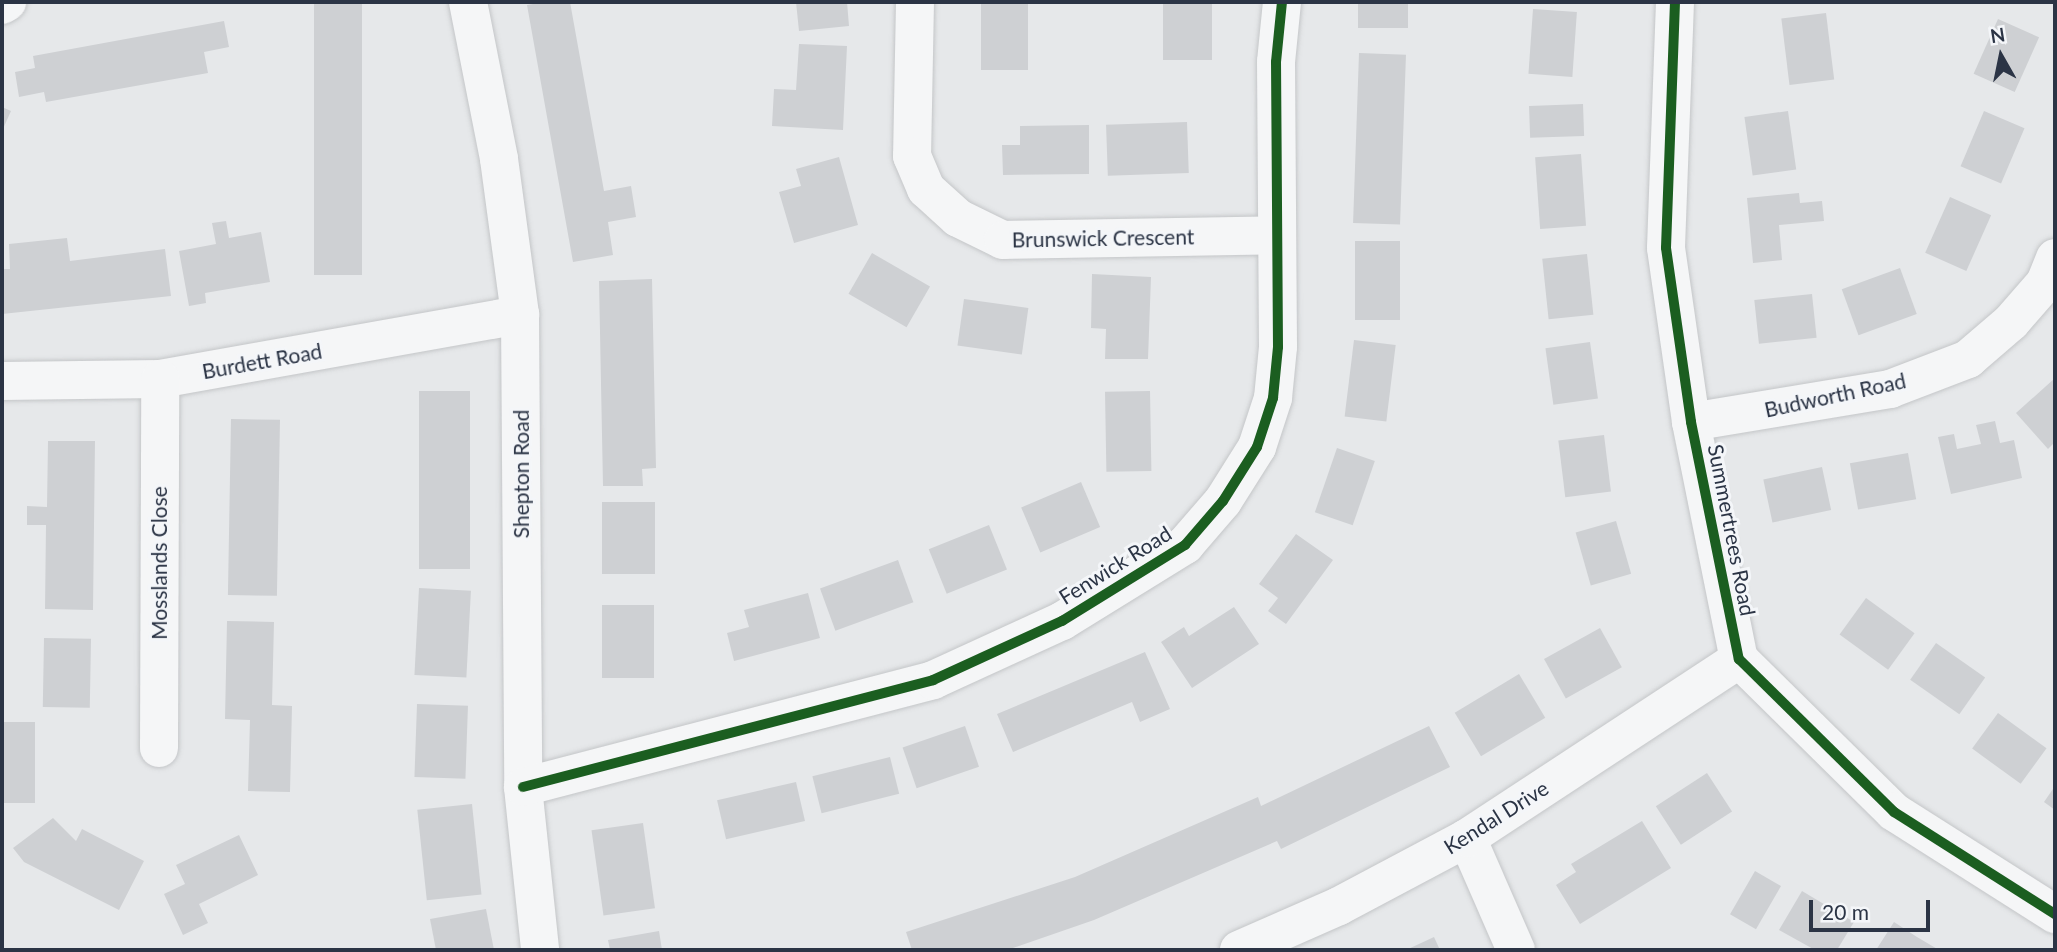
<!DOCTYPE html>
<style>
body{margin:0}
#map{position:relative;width:2057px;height:952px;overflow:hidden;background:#e6e8ea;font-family:Lato,sans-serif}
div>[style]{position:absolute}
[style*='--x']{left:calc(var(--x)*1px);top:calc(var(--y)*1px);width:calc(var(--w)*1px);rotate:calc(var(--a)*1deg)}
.building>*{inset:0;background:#ced0d3;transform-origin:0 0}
.roads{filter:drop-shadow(0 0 2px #c4c6c8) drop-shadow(0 0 2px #c4c6c8)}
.street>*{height:38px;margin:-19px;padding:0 19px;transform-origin:19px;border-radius:19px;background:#f5f6f7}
.cycleway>*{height:10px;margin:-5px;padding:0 5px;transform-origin:5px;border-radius:5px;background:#1b5e20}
span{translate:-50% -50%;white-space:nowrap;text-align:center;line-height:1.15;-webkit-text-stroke:6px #f4f6f9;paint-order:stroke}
.street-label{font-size:21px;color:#2b3445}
.frame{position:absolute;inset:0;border:4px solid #2b3445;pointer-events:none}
.north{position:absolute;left:1966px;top:21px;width:70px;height:70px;-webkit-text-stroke:5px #f4f6f9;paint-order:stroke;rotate:351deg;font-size:19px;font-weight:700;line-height:28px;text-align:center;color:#2b3445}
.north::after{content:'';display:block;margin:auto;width:24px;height:32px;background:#2b3445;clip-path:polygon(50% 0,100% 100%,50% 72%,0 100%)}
.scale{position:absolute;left:1809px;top:900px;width:121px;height:32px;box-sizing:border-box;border:4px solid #2b3445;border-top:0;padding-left:9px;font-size:21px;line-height:24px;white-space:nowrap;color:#2b3445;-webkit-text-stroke:5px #f4f6f9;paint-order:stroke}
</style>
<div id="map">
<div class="building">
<div style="left:314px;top:2px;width:48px;height:273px"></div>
<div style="clip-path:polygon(545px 2px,570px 2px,604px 191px,631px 186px,636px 217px,608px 222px,613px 255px,573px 262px,527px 5px)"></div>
<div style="clip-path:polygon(796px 2px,847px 2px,849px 26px,799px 31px)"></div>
<div style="left:981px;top:2px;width:47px;height:68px"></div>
<div style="left:1163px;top:2px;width:49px;height:58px"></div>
<div style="left:1358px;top:2px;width:50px;height:26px"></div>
<div style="left:1533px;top:9px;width:44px;height:65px;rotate:4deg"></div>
<div style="left:1826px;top:13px;width:67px;height:45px;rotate:83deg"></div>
<div style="left:1998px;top:19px;width:45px;height:60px;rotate:24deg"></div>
<div style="clip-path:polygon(224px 21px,229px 47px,204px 52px,208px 73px,46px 102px,44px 92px,19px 97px,15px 72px,35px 68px,33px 56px)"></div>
<div style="clip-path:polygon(799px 44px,847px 46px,843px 130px,772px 126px,774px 89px,796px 90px)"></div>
<div style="left:1359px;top:53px;width:47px;height:170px;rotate:2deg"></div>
<div style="left:1583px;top:104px;width:32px;height:54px;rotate:88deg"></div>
<div style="clip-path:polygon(2px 107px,11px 111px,2px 131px)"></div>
<div style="left:1788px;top:111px;width:59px;height:44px;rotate:82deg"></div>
<div style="left:1984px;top:111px;width:44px;height:60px;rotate:23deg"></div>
<div style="left:1187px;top:122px;width:51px;height:81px;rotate:88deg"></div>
<div style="clip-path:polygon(1089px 125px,1089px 174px,1003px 175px,1002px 145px,1020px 145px,1020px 126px)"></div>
<div style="left:1581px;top:154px;width:72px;height:46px;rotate:86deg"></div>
<div style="clip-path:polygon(839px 157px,858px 225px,794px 243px,779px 192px,801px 186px,796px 169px)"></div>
<div style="clip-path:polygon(1799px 193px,1800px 203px,1822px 201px,1824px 221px,1779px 225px,1782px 260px,1753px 263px,1747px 198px)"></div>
<div style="left:1950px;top:197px;width:45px;height:61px;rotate:24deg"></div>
<div style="clip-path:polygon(226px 221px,229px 238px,261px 232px,270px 282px,205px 293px,206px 303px,189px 306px,179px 251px,216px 244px,212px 223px)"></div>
<div style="clip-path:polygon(67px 238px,70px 261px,165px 249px,171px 296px,2px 314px,2px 269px,10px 269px,9px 244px)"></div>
<div style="left:1355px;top:241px;width:45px;height:79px"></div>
<div style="left:872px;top:253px;width:67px;height:47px;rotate:30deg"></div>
<div style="left:1587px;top:254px;width:61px;height:45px;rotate:84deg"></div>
<div style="left:1900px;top:268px;width:49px;height:62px;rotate:70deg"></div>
<div style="clip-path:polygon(1092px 274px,1151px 277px,1148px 359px,1105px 359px,1106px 329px,1091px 328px)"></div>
<div style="clip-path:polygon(652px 279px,656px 468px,642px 469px,643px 486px,603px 486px,599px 281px)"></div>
<div style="left:1812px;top:294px;width:44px;height:58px;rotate:84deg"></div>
<div style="left:964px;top:299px;width:65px;height:47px;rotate:8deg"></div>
<div style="left:1354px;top:340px;width:42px;height:77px;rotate:7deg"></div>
<div style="left:1590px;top:342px;width:57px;height:45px;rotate:82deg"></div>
<div style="clip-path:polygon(2055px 378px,2055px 442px,2048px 449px,2016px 413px)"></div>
<div style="left:419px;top:391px;width:51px;height:178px"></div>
<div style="left:1150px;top:391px;width:80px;height:45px;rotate:89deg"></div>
<div style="left:231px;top:419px;width:49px;height:176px;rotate:1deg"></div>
<div style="clip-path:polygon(1995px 421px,2000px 443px,2014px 440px,2022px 478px,1951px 494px,1938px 437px,1954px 434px,1957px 449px,1981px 444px,1976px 425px)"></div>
<div style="left:1604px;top:435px;width:57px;height:46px;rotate:83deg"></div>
<div style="clip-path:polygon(48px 441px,95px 441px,93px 610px,45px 609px,46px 525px,27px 525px,27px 506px,47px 507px)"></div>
<div style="left:1337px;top:448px;width:40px;height:68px;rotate:19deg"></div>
<div style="left:1908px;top:453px;width:47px;height:59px;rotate:80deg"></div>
<div style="left:1822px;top:467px;width:44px;height:60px;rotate:78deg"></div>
<div style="left:1081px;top:482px;width:49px;height:65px;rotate:67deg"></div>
<div style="left:602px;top:502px;width:53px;height:72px"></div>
<div style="left:1616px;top:521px;width:55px;height:42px;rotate:74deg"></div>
<div style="left:989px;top:525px;width:48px;height:65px;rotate:68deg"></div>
<div style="clip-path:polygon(1296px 534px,1333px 560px,1286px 624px,1268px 611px,1278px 598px,1259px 584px)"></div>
<div style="left:898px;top:560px;width:45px;height:83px;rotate:70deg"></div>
<div style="left:419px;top:588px;width:52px;height:87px;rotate:3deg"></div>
<div style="clip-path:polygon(808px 593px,820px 638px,734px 661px,727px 633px,749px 627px,744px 610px)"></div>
<div style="left:1866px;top:598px;width:60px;height:45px;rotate:36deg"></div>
<div style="left:602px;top:605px;width:52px;height:73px"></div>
<div style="clip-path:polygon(1234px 607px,1259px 644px,1192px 688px,1161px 642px,1184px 627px,1189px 636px)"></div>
<div style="clip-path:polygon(227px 621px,274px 622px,272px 705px,292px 706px,290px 792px,248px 791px,250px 720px,225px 719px)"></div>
<div style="left:1600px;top:628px;width:45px;height:64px;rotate:61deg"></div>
<div style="left:44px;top:638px;width:47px;height:69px;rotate:1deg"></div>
<div style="left:1936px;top:643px;width:60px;height:45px;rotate:35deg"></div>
<div style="clip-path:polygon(1145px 652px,1170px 709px,1140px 722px,1132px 702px,1013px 752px,997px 714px)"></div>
<div style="left:1519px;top:674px;width:51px;height:75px;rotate:59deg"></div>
<div style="left:417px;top:704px;width:51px;height:73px;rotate:2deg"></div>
<div style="left:1998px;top:713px;width:60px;height:44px;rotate:36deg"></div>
<div style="left:35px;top:722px;width:81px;height:33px;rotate:90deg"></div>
<div style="left:965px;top:726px;width:43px;height:66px;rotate:71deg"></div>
<div style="clip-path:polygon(1429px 726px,1450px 767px,1281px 849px,1277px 841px,1094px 920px,1007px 950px,912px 950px,906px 932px,1075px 877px,1258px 797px,1261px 806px)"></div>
<div style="left:890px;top:757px;width:38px;height:80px;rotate:76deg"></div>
<div style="left:1707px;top:773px;width:46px;height:61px;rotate:57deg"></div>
<div style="left:796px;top:782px;width:40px;height:81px;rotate:77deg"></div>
<div style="clip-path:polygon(2055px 786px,2055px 810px,2044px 802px)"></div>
<div style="left:472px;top:804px;width:91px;height:55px;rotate:84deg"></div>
<div style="clip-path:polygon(53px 818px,76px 841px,82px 829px,144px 861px,119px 910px,24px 862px,13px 848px)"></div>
<div style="clip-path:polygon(1642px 821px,1671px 868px,1580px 924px,1556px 885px,1576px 872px,1571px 864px)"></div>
<div style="left:643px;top:823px;width:86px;height:52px;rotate:82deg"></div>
<div style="clip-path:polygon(239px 835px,258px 875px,199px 904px,208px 923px,183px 935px,164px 894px,185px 884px,176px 865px)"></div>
<div style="left:1755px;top:871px;width:30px;height:50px;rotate:30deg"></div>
<div style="clip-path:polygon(1802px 891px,1854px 922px,1837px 950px,1815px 950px,1779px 930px)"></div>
<div style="clip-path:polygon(486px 909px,494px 950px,436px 950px,430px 919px)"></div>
<div style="clip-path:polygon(1894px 922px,1917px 937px,1939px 950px,1876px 950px)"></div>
<div style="clip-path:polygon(659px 931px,662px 950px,610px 950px,608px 940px)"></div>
<div style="clip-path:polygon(1434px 937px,1440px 950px,1406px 950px)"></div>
</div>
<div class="roads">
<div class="street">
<div style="--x:468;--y:2;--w:160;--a:78.8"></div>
<div style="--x:499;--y:159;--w:157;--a:82.3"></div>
<div style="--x:520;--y:315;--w:472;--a:89.6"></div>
<div style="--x:523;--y:787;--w:164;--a:84"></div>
<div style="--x:915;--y:2;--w:154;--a:91.1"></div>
<div style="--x:912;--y:156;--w:36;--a:67"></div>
<div style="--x:926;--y:189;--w:43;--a:42.2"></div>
<div style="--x:958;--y:218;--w:50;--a:26.1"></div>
<div style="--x:1003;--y:240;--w:273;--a:-1"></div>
<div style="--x:1675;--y:2;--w:246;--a:92.1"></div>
<div style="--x:1666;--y:248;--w:176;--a:81.8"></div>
<div style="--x:1691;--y:422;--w:242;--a:78.6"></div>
<div style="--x:1739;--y:659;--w:218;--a:44.6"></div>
<div style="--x:1894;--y:812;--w:191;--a:32.4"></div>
<div style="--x:2;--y:5;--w:6;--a:-31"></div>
<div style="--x:2;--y:381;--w:158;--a:-0.7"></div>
<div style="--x:160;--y:379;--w:366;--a:-10.1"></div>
<div style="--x:1691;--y:422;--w:202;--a:-9.4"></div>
<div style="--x:1890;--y:389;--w:84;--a:-21"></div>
<div style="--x:1968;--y:359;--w:57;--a:-40.7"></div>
<div style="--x:2011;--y:322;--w:52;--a:-48.9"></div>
<div style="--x:2045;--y:283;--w:27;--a:-68"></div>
<div style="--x:159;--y:748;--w:369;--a:-89.8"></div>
<div style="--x:523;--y:787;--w:424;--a:-14.6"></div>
<div style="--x:933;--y:680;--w:142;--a:-24.6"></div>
<div style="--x:1062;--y:621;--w:145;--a:-31.7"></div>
<div style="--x:1185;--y:545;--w:58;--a:-49.2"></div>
<div style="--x:1223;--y:501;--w:64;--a:-57.8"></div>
<div style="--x:1257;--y:447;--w:52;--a:-71.9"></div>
<div style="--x:1273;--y:398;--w:51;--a:-84.4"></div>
<div style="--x:1278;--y:347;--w:285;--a:-90.4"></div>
<div style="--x:1276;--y:62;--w:60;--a:-84.3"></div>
<div style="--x:1467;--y:838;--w:122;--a:66.4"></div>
<div style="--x:1239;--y:950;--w:109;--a:-23.7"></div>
<div style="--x:1339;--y:906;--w:145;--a:-28"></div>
<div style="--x:1467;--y:838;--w:326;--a:-33.3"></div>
</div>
</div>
<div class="cycleway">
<div style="--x:1675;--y:2;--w:246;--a:92.1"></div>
<div style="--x:1666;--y:248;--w:176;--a:81.8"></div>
<div style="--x:1691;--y:422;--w:242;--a:78.6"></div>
<div style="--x:1739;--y:659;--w:218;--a:44.6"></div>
<div style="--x:1894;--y:812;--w:191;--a:32.4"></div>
<div style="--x:523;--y:787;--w:424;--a:-14.6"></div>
<div style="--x:933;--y:680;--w:142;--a:-24.6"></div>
<div style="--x:1062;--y:621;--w:145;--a:-31.7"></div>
<div style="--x:1185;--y:545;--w:58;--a:-49.2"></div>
<div style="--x:1223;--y:501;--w:64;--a:-57.8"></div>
<div style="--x:1257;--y:447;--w:52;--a:-71.9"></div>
<div style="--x:1273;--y:398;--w:51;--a:-84.4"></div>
<div style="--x:1278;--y:347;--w:285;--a:-90.4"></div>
<div style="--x:1276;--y:62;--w:60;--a:-84.3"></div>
</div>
<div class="street-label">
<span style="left:1103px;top:238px;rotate:-1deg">Brunswick Crescent</span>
<span style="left:262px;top:361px;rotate:-10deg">Burdett Road</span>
<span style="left:1835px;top:395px;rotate:-12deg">Budworth Road</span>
<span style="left:521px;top:474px;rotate:-90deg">Shepton Road</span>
<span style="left:1732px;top:530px;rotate:79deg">Summertrees Road</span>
<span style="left:159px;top:563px;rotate:-90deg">Mosslands Close</span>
<span style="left:1115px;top:565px;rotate:-32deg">Fenwick Road</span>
<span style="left:1496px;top:817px;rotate:-32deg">Kendal Drive</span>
</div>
<div class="frame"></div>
<div class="north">N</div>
<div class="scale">20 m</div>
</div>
